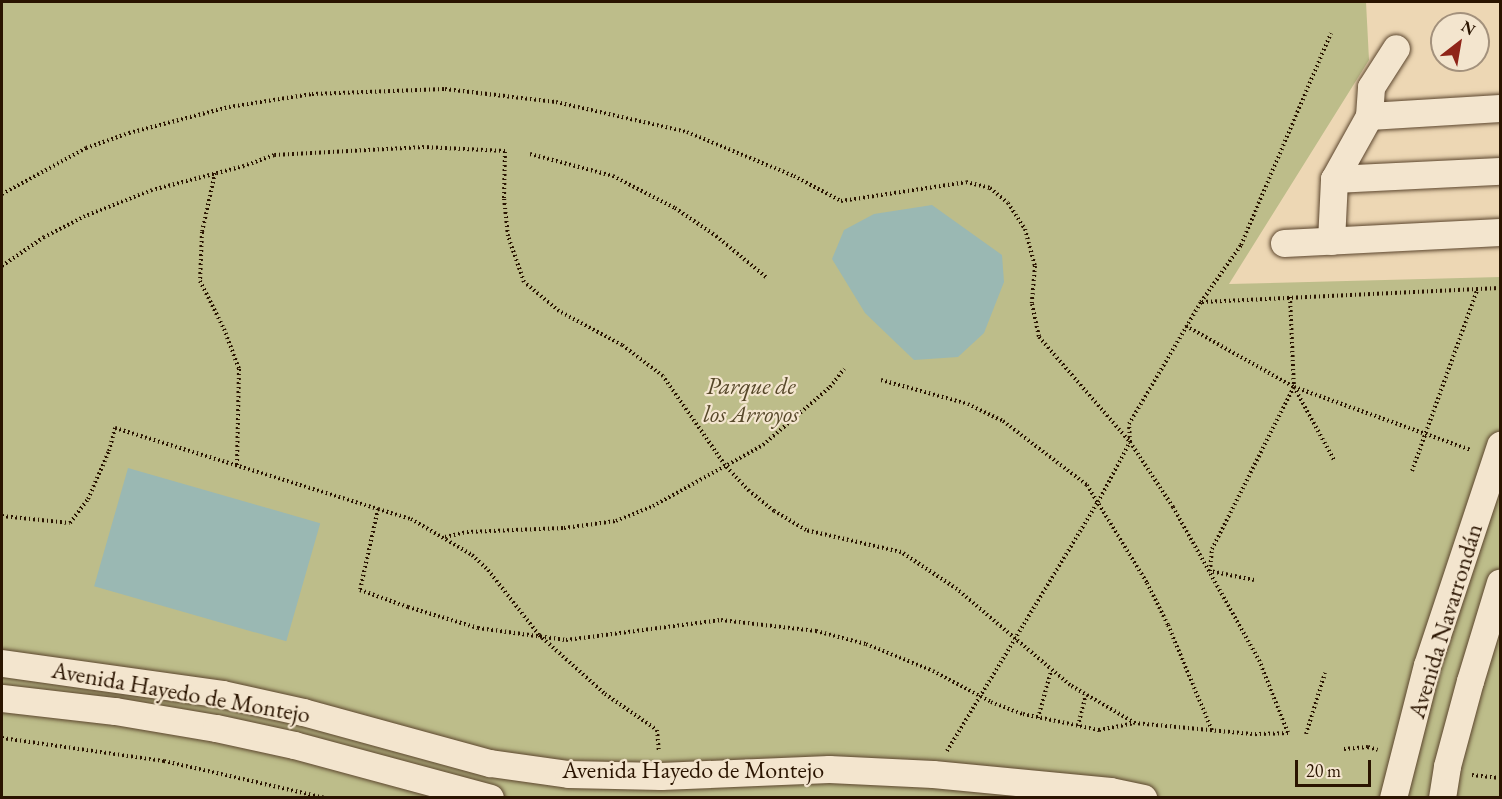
<!DOCTYPE html>
<meta charset="utf-8">
<style>
body{margin:0}
#map{position:relative;width:1502px;height:799px;overflow:hidden;background:#edd7b4;font-family:"EB Garamond",serif}
div>[style]{position:absolute}
[style*='--x']{left:calc(var(--x)*1px);top:calc(var(--y)*1px);width:calc(var(--w)*1px);rotate:calc(var(--a)*1deg)}
.green>*{inset:0;background:#bdbd8a}
.water>*{inset:0;background:#9ab8b3;transform-origin:0 0}
.path>*{height:4px;margin-top:-2px;transform-origin:0;background:repeating-linear-gradient(90deg,#2a1400 0 1.5px,transparent 0 4.5px)}
.roads{filter:drop-shadow(0 0 2px #5b452d) drop-shadow(0 0 2px #5b452d)}
.minor>*{height:27px;margin:-13.5px;padding:0 13.5px;transform-origin:13.5px;border-radius:13.5px;background:#f3e5ce}
span{translate:-50% -50%;white-space:nowrap;text-align:center;line-height:1.15;-webkit-text-stroke:4.5px #f3e5ce;paint-order:stroke}
.park-label{font-size:24px;color:#564729;font-style:italic}
.street-label{font-size:24px;color:#2a1400}
.frame{position:absolute;inset:0;border:3px solid #2a1400;pointer-events:none}
.north{position:absolute;left:1430px;top:12px;width:60px;height:60px;box-sizing:border-box;background:#f3e5ce;border:2px solid #a3917c;border-radius:50%;rotate:31deg;font-size:16px;font-weight:700;line-height:24px;text-align:center;color:#2a1400}
.north::after{content:'';display:block;margin:auto;width:21px;height:27px;background:#8f2418;clip-path:polygon(50% 0,100% 100%,50% 72%,0 100%)}
.scale{position:absolute;left:1295px;top:760px;width:76px;height:27px;box-sizing:border-box;border:3px solid #2a1400;border-top:0;padding-left:8px;font-size:18px;line-height:21px;white-space:nowrap;color:#2a1400;-webkit-text-stroke:4px #f3e5ce;paint-order:stroke}
</style>
<div id="map">
<div class="green">
<div style="clip-path:polygon(2px 2px,1366px 2px,1369px 60px,1229px 284px,1500px 277px,1500px 797px,2px 798px)"></div>
</div>
<div class="water">
<div style="clip-path:polygon(932px 205px,1002px 255px,1004px 282px,984px 333px,958px 357px,914px 360px,865px 313px,832px 259px,844px 230px,874px 214px)"></div>
<div style="left:128px;top:468px;width:200px;height:123px;rotate:16deg"></div>
</div>
<div class="path">
<div style="--x:530;--y:154;--w:86;--a:14.8"></div>
<div style="--x:613;--y:176;--w:70;--a:27.3"></div>
<div style="--x:675;--y:208;--w:50;--a:34.3"></div>
<div style="--x:716;--y:236;--w:65;--a:39.4"></div>
<div style="--x:215;--y:173;--w:60;--a:102.4"></div>
<div style="--x:202;--y:232;--w:49;--a:92.3"></div>
<div style="--x:200;--y:281;--w:54;--a:63.4"></div>
<div style="--x:224;--y:329;--w:43;--a:69.4"></div>
<div style="--x:239;--y:369;--w:96;--a:91.2"></div>
<div style="--x:2;--y:194;--w:96;--a:-28.7"></div>
<div style="--x:86;--y:148;--w:46;--a:-19.2"></div>
<div style="--x:129;--y:133;--w:103;--a:-14.6"></div>
<div style="--x:229;--y:107;--w:84;--a:-8.9"></div>
<div style="--x:312;--y:94;--w:133;--a:-2.2"></div>
<div style="--x:445;--y:89;--w:112;--a:6.7"></div>
<div style="--x:556;--y:102;--w:134;--a:12.9"></div>
<div style="--x:687;--y:132;--w:116;--a:22.4"></div>
<div style="--x:794;--y:176;--w:53;--a:28"></div>
<div style="--x:841;--y:201;--w:126;--a:-8.6"></div>
<div style="--x:966;--y:182;--w:25;--a:14"></div>
<div style="--x:990;--y:188;--w:23;--a:40"></div>
<div style="--x:1008;--y:203;--w:31;--a:57"></div>
<div style="--x:1025;--y:229;--w:38;--a:75"></div>
<div style="--x:1035;--y:266;--w:38;--a:95"></div>
<div style="--x:1032;--y:304;--w:34;--a:78"></div>
<div style="--x:1039;--y:337;--w:139;--a:49.1"></div>
<div style="--x:1130;--y:442;--w:78;--a:56.5"></div>
<div style="--x:1173;--y:507;--w:176;--a:60.7"></div>
<div style="--x:1259;--y:660;--w:79;--a:68.3"></div>
<div style="--x:1288;--y:733;--w:36;--a:178"></div>
<div style="--x:1252;--y:734;--w:118;--a:-174.6"></div>
<div style="--x:1135;--y:723;--w:75;--a:-149.7"></div>
<div style="--x:1070;--y:685;--w:148;--a:-139.7"></div>
<div style="--x:957;--y:589;--w:67;--a:-146.5"></div>
<div style="--x:901;--y:552;--w:98;--a:-167"></div>
<div style="--x:806;--y:530;--w:37;--a:-149"></div>
<div style="--x:774;--y:511;--w:32;--a:-141"></div>
<div style="--x:749;--y:491;--w:35;--a:-133"></div>
<div style="--x:725;--y:465;--w:108;--a:-124.9"></div>
<div style="--x:663;--y:376;--w:51;--a:-142.9"></div>
<div style="--x:622;--y:345;--w:72;--a:-151.6"></div>
<div style="--x:559;--y:311;--w:45;--a:-140.4"></div>
<div style="--x:524;--y:282;--w:49;--a:-109.2"></div>
<div style="--x:508;--y:236;--w:38;--a:-96"></div>
<div style="--x:504;--y:198;--w:47;--a:-88.8"></div>
<div style="--x:505;--y:151;--w:81;--a:-177.2"></div>
<div style="--x:424;--y:147;--w:150;--a:176.9"></div>
<div style="--x:274;--y:155;--w:32;--a:160"></div>
<div style="--x:244;--y:166;--w:95;--a:165.4"></div>
<div style="--x:152;--y:190;--w:72;--a:158.8"></div>
<div style="--x:85;--y:216;--w:46;--a:152.9"></div>
<div style="--x:44;--y:237;--w:51;--a:145.4"></div>
<div style="--x:1290;--y:297;--w:90;--a:87.5"></div>
<div style="--x:1202;--y:302;--w:298;--a:-2.7"></div>
<div style="--x:1186;--y:326;--w:124;--a:29.5"></div>
<div style="--x:1294;--y:387;--w:188;--a:19.6"></div>
<div style="--x:881;--y:380;--w:90;--a:15.4"></div>
<div style="--x:968;--y:404;--w:39;--a:26"></div>
<div style="--x:1003;--y:421;--w:106;--a:37.3"></div>
<div style="--x:1087;--y:485;--w:115;--a:58.5"></div>
<div style="--x:1147;--y:583;--w:47;--a:63.4"></div>
<div style="--x:1168;--y:625;--w:114;--a:67.3"></div>
<div style="--x:1412;--y:471;--w:192;--a:-70.2"></div>
<div style="--x:378;--y:509;--w:34;--a:17"></div>
<div style="--x:411;--y:519;--w:71;--a:30.5"></div>
<div style="--x:472;--y:555;--w:22;--a:43"></div>
<div style="--x:488;--y:570;--w:83;--a:51.9"></div>
<div style="--x:539;--y:635;--w:89;--a:41.8"></div>
<div style="--x:605;--y:694;--w:63;--a:34.7"></div>
<div style="--x:657;--y:730;--w:22;--a:85"></div>
<div style="--x:2;--y:516;--w:68;--a:5.9"></div>
<div style="--x:70;--y:523;--w:30;--a:-53"></div>
<div style="--x:88;--y:499;--w:52;--a:-66.4"></div>
<div style="--x:109;--y:451;--w:24;--a:-75"></div>
<div style="--x:115;--y:428;--w:275;--a:17.1"></div>
<div style="--x:378;--y:509;--w:83;--a:102.5"></div>
<div style="--x:360;--y:590;--w:51;--a:19.5"></div>
<div style="--x:408;--y:607;--w:73;--a:16.7"></div>
<div style="--x:478;--y:628;--w:89;--a:7.8"></div>
<div style="--x:566;--y:640;--w:156;--a:-7.4"></div>
<div style="--x:721;--y:620;--w:96;--a:6.6"></div>
<div style="--x:816;--y:631;--w:52;--a:14.6"></div>
<div style="--x:866;--y:644;--w:72;--a:21.9"></div>
<div style="--x:933;--y:671;--w:66;--a:28.1"></div>
<div style="--x:991;--y:702;--w:34;--a:21"></div>
<div style="--x:1023;--y:714;--w:78;--a:11.9"></div>
<div style="--x:1099;--y:730;--w:36;--a:-11"></div>
<div style="--x:445;--y:537;--w:23;--a:-13"></div>
<div style="--x:467;--y:532;--w:97;--a:-2.4"></div>
<div style="--x:564;--y:528;--w:52;--a:-7.7"></div>
<div style="--x:616;--y:521;--w:40;--a:-22"></div>
<div style="--x:653;--y:506;--w:126;--a:-29"></div>
<div style="--x:763;--y:445;--w:89;--a:-40.9"></div>
<div style="--x:830;--y:387;--w:23;--a:-52"></div>
<div style="--x:1254;--y:580;--w:45;--a:-168.4"></div>
<div style="--x:1210;--y:571;--w:22;--a:-85"></div>
<div style="--x:1212;--y:549;--w:182;--a:-63.2"></div>
<div style="--x:1294;--y:387;--w:85;--a:61.3"></div>
<div style="--x:1038;--y:718;--w:49;--a:-74.5"></div>
<div style="--x:1078;--y:726;--w:32;--a:-76"></div>
<div style="--x:1306;--y:734;--w:64;--a:-72.7"></div>
<div style="--x:2;--y:738;--w:164;--a:8.1"></div>
<div style="--x:164;--y:761;--w:165;--a:12.9"></div>
<div style="--x:1344;--y:749;--w:24;--a:-5"></div>
<div style="--x:1368;--y:747;--w:10;--a:17"></div>
<div style="--x:947;--y:751;--w:291;--a:-58.8"></div>
<div style="--x:1098;--y:502;--w:68;--a:-61.9"></div>
<div style="--x:1130;--y:442;--w:18;--a:-93"></div>
<div style="--x:1129;--y:424;--w:142;--a:-59.5"></div>
<div style="--x:1201;--y:302;--w:70;--a:-54.9"></div>
<div style="--x:1241;--y:245;--w:230;--a:-67"></div>
<div style="--x:1472;--y:775;--w:28;--a:6"></div>
<div style="--x:1309;--y:798;--w:3;--a:-72"></div>
</div>
<div class="roads">
<div class="minor">
<div style="--x:1369;--y:116;--w:131;--a:-3.5"></div>
<div style="--x:1334;--y:179;--w:166;--a:-2.8"></div>
<div style="--x:1331;--y:241;--w:62;--a:-87.2"></div>
<div style="--x:1334;--y:179;--w:72;--a:-60.9"></div>
<div style="--x:1369;--y:116;--w:29;--a:-86"></div>
<div style="--x:1371;--y:87;--w:46;--a:-57.3"></div>
<div style="--x:1284;--y:243;--w:216;--a:-2.9"></div>
<div style="--x:2;--y:663;--w:222;--a:8"></div>
<div style="--x:222;--y:694;--w:83;--a:12.5"></div>
<div style="--x:303;--y:712;--w:194;--a:15.3"></div>
<div style="--x:490;--y:763;--w:79;--a:8"></div>
<div style="--x:568;--y:774;--w:93;--a:1.2"></div>
<div style="--x:661;--y:776;--w:168;--a:-2.4"></div>
<div style="--x:829;--y:769;--w:104;--a:2.8"></div>
<div style="--x:933;--y:774;--w:178;--a:5.5"></div>
<div style="--x:1110;--y:791;--w:34;--a:12"></div>
<div style="--x:2;--y:698;--w:114;--a:6.6"></div>
<div style="--x:115;--y:711;--w:102;--a:9.6"></div>
<div style="--x:216;--y:728;--w:80;--a:12.3"></div>
<div style="--x:294;--y:745;--w:203;--a:15.1"></div>
<div style="--x:1393;--y:798;--w:137;--a:-75.7"></div>
<div style="--x:1427;--y:665;--w:232;--a:-71.6"></div>
<div style="--x:1442;--y:798;--w:32;--a:-81"></div>
<div style="--x:1447;--y:766;--w:88;--a:-74.9"></div>
<div style="--x:1470;--y:681;--w:103;--a:-73.1"></div>
</div>
</div>
<div class="park-label">
<span style="left:751px;top:400px">Parque de<br>los Arroyos</span>
</div>
<div class="street-label">
<span style="left:1445px;top:621px;rotate:-73deg">Avenida Navarrondán</span>
<span style="left:181px;top:692px;rotate:10deg">Avenida Hayedo de Montejo</span>
<span style="left:693px;top:770px">Avenida Hayedo de Montejo</span>
</div>
<div class="frame"></div>
<div class="north">N</div>
<div class="scale">20 m</div>
</div>
